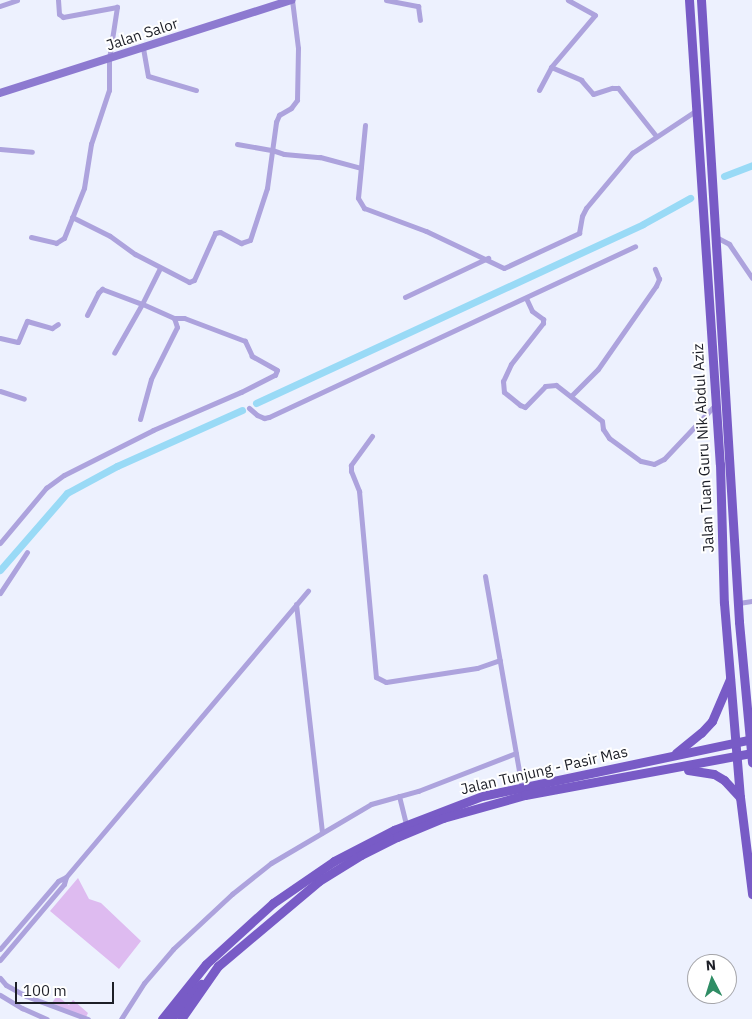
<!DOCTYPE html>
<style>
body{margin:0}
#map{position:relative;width:752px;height:1019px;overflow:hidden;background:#edf1fe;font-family:"IBM Plex Sans",sans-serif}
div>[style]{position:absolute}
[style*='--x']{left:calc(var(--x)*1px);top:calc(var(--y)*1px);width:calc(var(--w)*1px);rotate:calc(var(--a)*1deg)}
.green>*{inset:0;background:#debbf0}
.canal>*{height:7px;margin:-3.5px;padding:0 3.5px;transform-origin:3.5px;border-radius:3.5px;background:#99daf6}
.street>*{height:5px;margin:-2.5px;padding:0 2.5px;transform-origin:2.5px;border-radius:2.5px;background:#ada3dd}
.secondary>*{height:8px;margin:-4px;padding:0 4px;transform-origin:4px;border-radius:4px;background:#8d7ad0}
.primary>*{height:9px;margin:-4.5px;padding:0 4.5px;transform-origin:4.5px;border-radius:4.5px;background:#785bc6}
span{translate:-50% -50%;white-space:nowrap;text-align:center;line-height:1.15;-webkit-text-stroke:4px #fff;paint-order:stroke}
.street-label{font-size:15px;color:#1d1f27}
.north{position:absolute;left:687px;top:954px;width:50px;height:50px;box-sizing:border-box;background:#fff;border:1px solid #a5a5a9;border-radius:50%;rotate:355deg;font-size:14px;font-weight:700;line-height:20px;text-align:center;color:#1d1f27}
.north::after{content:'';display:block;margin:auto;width:18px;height:22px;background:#2f8d65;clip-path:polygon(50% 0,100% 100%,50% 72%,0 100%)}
.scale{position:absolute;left:15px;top:982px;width:99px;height:22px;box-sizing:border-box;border:2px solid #1d1f27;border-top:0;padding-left:6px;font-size:15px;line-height:18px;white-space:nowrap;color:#1d1f27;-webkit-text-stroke:4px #fff;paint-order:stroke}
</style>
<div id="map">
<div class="green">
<div style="clip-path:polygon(78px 878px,89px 899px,101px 903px,141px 941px,119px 969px,50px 911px)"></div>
<div style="clip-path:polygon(57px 996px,69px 1005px,73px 1000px,88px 1013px,86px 1017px,51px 1004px)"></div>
</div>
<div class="canal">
<div style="--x:724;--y:176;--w:30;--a:-21"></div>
<div style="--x:256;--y:403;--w:426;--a:-24.8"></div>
<div style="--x:643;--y:224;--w:54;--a:-29"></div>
<div style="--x:0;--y:570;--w:102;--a:-49"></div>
<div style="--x:67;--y:493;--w:57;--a:-28.4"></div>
<div style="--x:117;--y:466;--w:137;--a:-24.1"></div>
</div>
<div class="street">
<div style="--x:386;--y:0;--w:33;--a:11"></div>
<div style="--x:418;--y:6;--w:14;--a:82"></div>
<div style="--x:0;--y:6;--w:18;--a:-19"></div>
<div style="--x:143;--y:48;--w:28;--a:80"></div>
<div style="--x:148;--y:76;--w:50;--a:16.3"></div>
<div style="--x:551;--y:67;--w:33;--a:23"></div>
<div style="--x:581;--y:80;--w:18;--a:49"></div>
<div style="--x:593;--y:94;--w:20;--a:-18"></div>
<div style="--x:612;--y:88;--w:6;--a:0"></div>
<div style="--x:618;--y:88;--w:61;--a:51.6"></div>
<div style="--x:539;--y:90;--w:26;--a:-62"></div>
<div style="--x:551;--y:67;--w:68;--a:-49.8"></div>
<div style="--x:595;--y:15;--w:31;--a:-151"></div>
<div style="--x:365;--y:125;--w:73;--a:95.5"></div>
<div style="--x:358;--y:198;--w:12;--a:59"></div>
<div style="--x:364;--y:208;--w:66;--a:20.4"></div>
<div style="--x:426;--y:231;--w:86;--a:25.4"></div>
<div style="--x:504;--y:268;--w:83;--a:-25"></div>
<div style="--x:579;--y:233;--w:17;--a:-80"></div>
<div style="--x:582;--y:216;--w:9;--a:-63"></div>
<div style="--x:586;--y:208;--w:72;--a:-50.1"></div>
<div style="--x:632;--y:153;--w:78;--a:-33.5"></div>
<div style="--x:237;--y:144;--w:36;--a:10"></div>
<div style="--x:272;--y:150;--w:13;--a:18"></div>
<div style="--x:284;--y:154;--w:36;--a:5"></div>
<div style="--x:320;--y:157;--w:42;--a:15"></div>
<div style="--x:0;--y:149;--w:32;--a:5"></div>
<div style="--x:72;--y:217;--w:42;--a:26.6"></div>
<div style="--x:110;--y:236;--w:31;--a:36"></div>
<div style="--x:135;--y:254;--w:61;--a:27.4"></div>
<div style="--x:189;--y:282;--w:5;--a:-22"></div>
<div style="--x:194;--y:280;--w:51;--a:-65.9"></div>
<div style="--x:215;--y:233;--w:5;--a:-11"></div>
<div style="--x:220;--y:232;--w:24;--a:28"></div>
<div style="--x:241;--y:243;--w:9;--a:-18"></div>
<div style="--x:250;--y:240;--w:55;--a:-71.9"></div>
<div style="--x:267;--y:188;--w:67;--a:-82.2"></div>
<div style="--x:276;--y:122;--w:8;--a:-67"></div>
<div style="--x:279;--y:115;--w:14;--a:-30"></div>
<div style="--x:291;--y:108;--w:10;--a:-53"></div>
<div style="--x:297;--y:100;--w:52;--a:-88.9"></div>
<div style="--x:298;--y:48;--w:48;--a:-97.1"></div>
<div style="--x:31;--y:237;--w:26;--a:13"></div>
<div style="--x:56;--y:243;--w:9;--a:-32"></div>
<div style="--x:64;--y:238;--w:54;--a:-68.2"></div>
<div style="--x:84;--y:188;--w:45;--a:-81"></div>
<div style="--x:91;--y:144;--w:57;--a:-71.6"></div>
<div style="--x:109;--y:90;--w:31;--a:-90"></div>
<div style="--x:109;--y:59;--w:53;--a:-81.3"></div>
<div style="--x:117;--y:7;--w:55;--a:169.5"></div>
<div style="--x:63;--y:17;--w:5;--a:-143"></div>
<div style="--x:59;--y:14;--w:14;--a:-94"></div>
<div style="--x:716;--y:237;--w:15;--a:28"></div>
<div style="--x:729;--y:244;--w:41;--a:55.9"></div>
<div style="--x:405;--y:297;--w:92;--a:-25.2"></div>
<div style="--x:526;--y:298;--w:14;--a:65"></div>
<div style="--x:532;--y:311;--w:14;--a:36"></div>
<div style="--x:543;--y:319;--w:4;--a:90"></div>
<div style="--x:543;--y:323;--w:52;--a:128"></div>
<div style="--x:511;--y:364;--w:19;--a:115"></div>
<div style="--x:503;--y:381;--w:11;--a:85"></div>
<div style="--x:504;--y:392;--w:21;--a:39"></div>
<div style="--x:520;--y:405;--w:5;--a:22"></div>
<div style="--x:525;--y:407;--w:29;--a:-46"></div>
<div style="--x:545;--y:386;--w:11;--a:-5"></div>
<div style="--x:556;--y:385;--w:58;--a:38"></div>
<div style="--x:602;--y:421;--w:8;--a:83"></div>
<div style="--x:603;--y:429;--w:11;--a:56"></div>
<div style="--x:609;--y:438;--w:39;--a:36"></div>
<div style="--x:641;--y:461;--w:13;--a:13"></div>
<div style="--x:654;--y:464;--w:11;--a:-27"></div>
<div style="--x:664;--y:459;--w:76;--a:-46.6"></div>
<div style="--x:87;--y:315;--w:25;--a:-63"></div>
<div style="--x:98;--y:293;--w:6;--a:-45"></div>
<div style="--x:102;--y:289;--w:43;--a:20.6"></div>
<div style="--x:142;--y:304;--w:56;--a:119.7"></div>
<div style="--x:0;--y:338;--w:18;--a:13"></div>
<div style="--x:18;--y:342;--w:23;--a:-67"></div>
<div style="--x:27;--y:321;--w:26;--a:16"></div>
<div style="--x:52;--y:328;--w:7;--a:-34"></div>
<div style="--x:0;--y:391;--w:25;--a:18"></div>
<div style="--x:571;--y:396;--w:38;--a:-45"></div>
<div style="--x:598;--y:369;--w:101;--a:-55.1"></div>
<div style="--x:656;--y:286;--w:8;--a:-67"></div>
<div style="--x:659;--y:279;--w:11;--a:-112"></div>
<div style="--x:249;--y:408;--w:11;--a:41"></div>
<div style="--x:257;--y:415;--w:8;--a:23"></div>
<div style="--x:264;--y:418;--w:5;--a:-11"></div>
<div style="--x:269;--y:417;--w:404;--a:-25"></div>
<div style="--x:140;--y:419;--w:41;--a:-74.6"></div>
<div style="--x:151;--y:379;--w:58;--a:-63.4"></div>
<div style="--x:177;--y:327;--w:9;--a:-108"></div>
<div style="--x:372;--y:436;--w:36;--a:126"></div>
<div style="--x:351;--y:465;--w:6;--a:90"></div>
<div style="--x:351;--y:471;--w:22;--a:68"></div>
<div style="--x:359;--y:491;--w:187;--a:84.8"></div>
<div style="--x:376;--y:677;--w:11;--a:27"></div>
<div style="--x:386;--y:682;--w:92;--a:-8.7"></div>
<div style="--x:477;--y:668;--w:24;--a:-19"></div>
<div style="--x:0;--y:543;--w:72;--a:-50.1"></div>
<div style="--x:46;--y:488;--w:22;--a:-36"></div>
<div style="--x:64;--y:475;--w:100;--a:-26.8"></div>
<div style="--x:153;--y:430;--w:96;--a:-23.4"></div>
<div style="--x:241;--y:392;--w:38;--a:-27"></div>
<div style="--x:275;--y:375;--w:5;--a:-68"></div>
<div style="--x:277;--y:370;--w:29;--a:-151"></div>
<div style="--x:252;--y:356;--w:17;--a:-115"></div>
<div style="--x:245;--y:341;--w:65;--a:-159.3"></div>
<div style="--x:184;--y:318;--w:10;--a:180"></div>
<div style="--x:174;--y:318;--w:35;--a:-156"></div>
<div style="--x:142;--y:304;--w:40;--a:-63.4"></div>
<div style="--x:485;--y:576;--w:214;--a:80.1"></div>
<div style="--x:0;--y:593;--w:49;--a:-56.6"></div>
<div style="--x:739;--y:603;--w:13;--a:-9"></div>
<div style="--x:296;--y:604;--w:230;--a:83.5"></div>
<div style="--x:399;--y:796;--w:30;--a:76"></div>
<div style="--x:0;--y:949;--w:89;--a:-49.5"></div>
<div style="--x:58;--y:881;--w:9;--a:-27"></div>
<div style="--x:0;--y:960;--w:99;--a:-49.9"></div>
<div style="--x:64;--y:884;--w:7;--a:-74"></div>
<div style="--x:66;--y:877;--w:375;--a:-49.8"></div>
<div style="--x:0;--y:978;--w:9;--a:49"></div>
<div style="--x:6;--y:985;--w:23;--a:29"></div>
<div style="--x:26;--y:996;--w:66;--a:20.4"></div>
<div style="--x:0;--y:995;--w:26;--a:31"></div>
<div style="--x:22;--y:1008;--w:27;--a:24"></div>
<div style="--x:121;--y:1019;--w:43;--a:-57.4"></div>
<div style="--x:144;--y:983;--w:45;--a:-49.5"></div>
<div style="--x:173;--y:949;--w:81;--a:-43"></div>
<div style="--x:232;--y:894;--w:50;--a:-38.5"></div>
<div style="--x:271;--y:863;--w:116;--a:-30.5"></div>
<div style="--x:371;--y:804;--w:49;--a:-15.5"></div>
<div style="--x:418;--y:791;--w:105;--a:-21.2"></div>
</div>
<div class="secondary">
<div style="--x:0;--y:93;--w:306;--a:-17.7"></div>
</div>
<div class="primary">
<div style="--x:689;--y:0;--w:465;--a:86.2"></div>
<div style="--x:720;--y:464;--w:139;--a:88.4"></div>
<div style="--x:724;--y:603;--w:195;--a:85.3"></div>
<div style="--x:740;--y:797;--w:98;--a:82.9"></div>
<div style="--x:701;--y:0;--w:623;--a:86.5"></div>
<div style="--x:739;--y:622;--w:141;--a:84.7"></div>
<div style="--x:676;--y:753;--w:32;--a:-39"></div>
<div style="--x:701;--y:733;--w:16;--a:-47"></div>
<div style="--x:712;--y:721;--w:46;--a:-66.8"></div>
<div style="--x:688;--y:770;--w:26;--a:9"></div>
<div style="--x:714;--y:774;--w:12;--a:31"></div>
<div style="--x:724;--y:780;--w:23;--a:47"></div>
<div style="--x:162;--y:1019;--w:70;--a:-51.3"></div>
<div style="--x:206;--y:964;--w:91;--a:-42.3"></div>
<div style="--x:273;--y:903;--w:74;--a:-34.5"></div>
<div style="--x:334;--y:861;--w:68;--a:-27.3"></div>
<div style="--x:394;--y:830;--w:94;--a:-21.1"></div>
<div style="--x:482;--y:796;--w:276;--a:-11.9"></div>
<div style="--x:170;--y:1019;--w:47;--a:-48.5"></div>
<div style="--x:181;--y:1019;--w:65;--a:-55.1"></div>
<div style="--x:218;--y:966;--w:132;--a:-40.1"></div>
<div style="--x:319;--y:881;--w:49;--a:-31.8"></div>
<div style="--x:361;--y:855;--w:40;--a:-26.6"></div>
<div style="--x:397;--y:837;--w:50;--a:-22.4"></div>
<div style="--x:443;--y:818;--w:85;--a:-15.7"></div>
<div style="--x:525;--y:795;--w:231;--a:-10.5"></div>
</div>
<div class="street-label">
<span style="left:142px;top:34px;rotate:-18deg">Jalan Salor</span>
<span style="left:703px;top:448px;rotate:-93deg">Jalan Tuan Guru Nik Abdul Aziz</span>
<span style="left:544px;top:770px;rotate:-13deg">Jalan Tunjung - Pasir Mas</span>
</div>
<div class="north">N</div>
<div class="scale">100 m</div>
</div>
